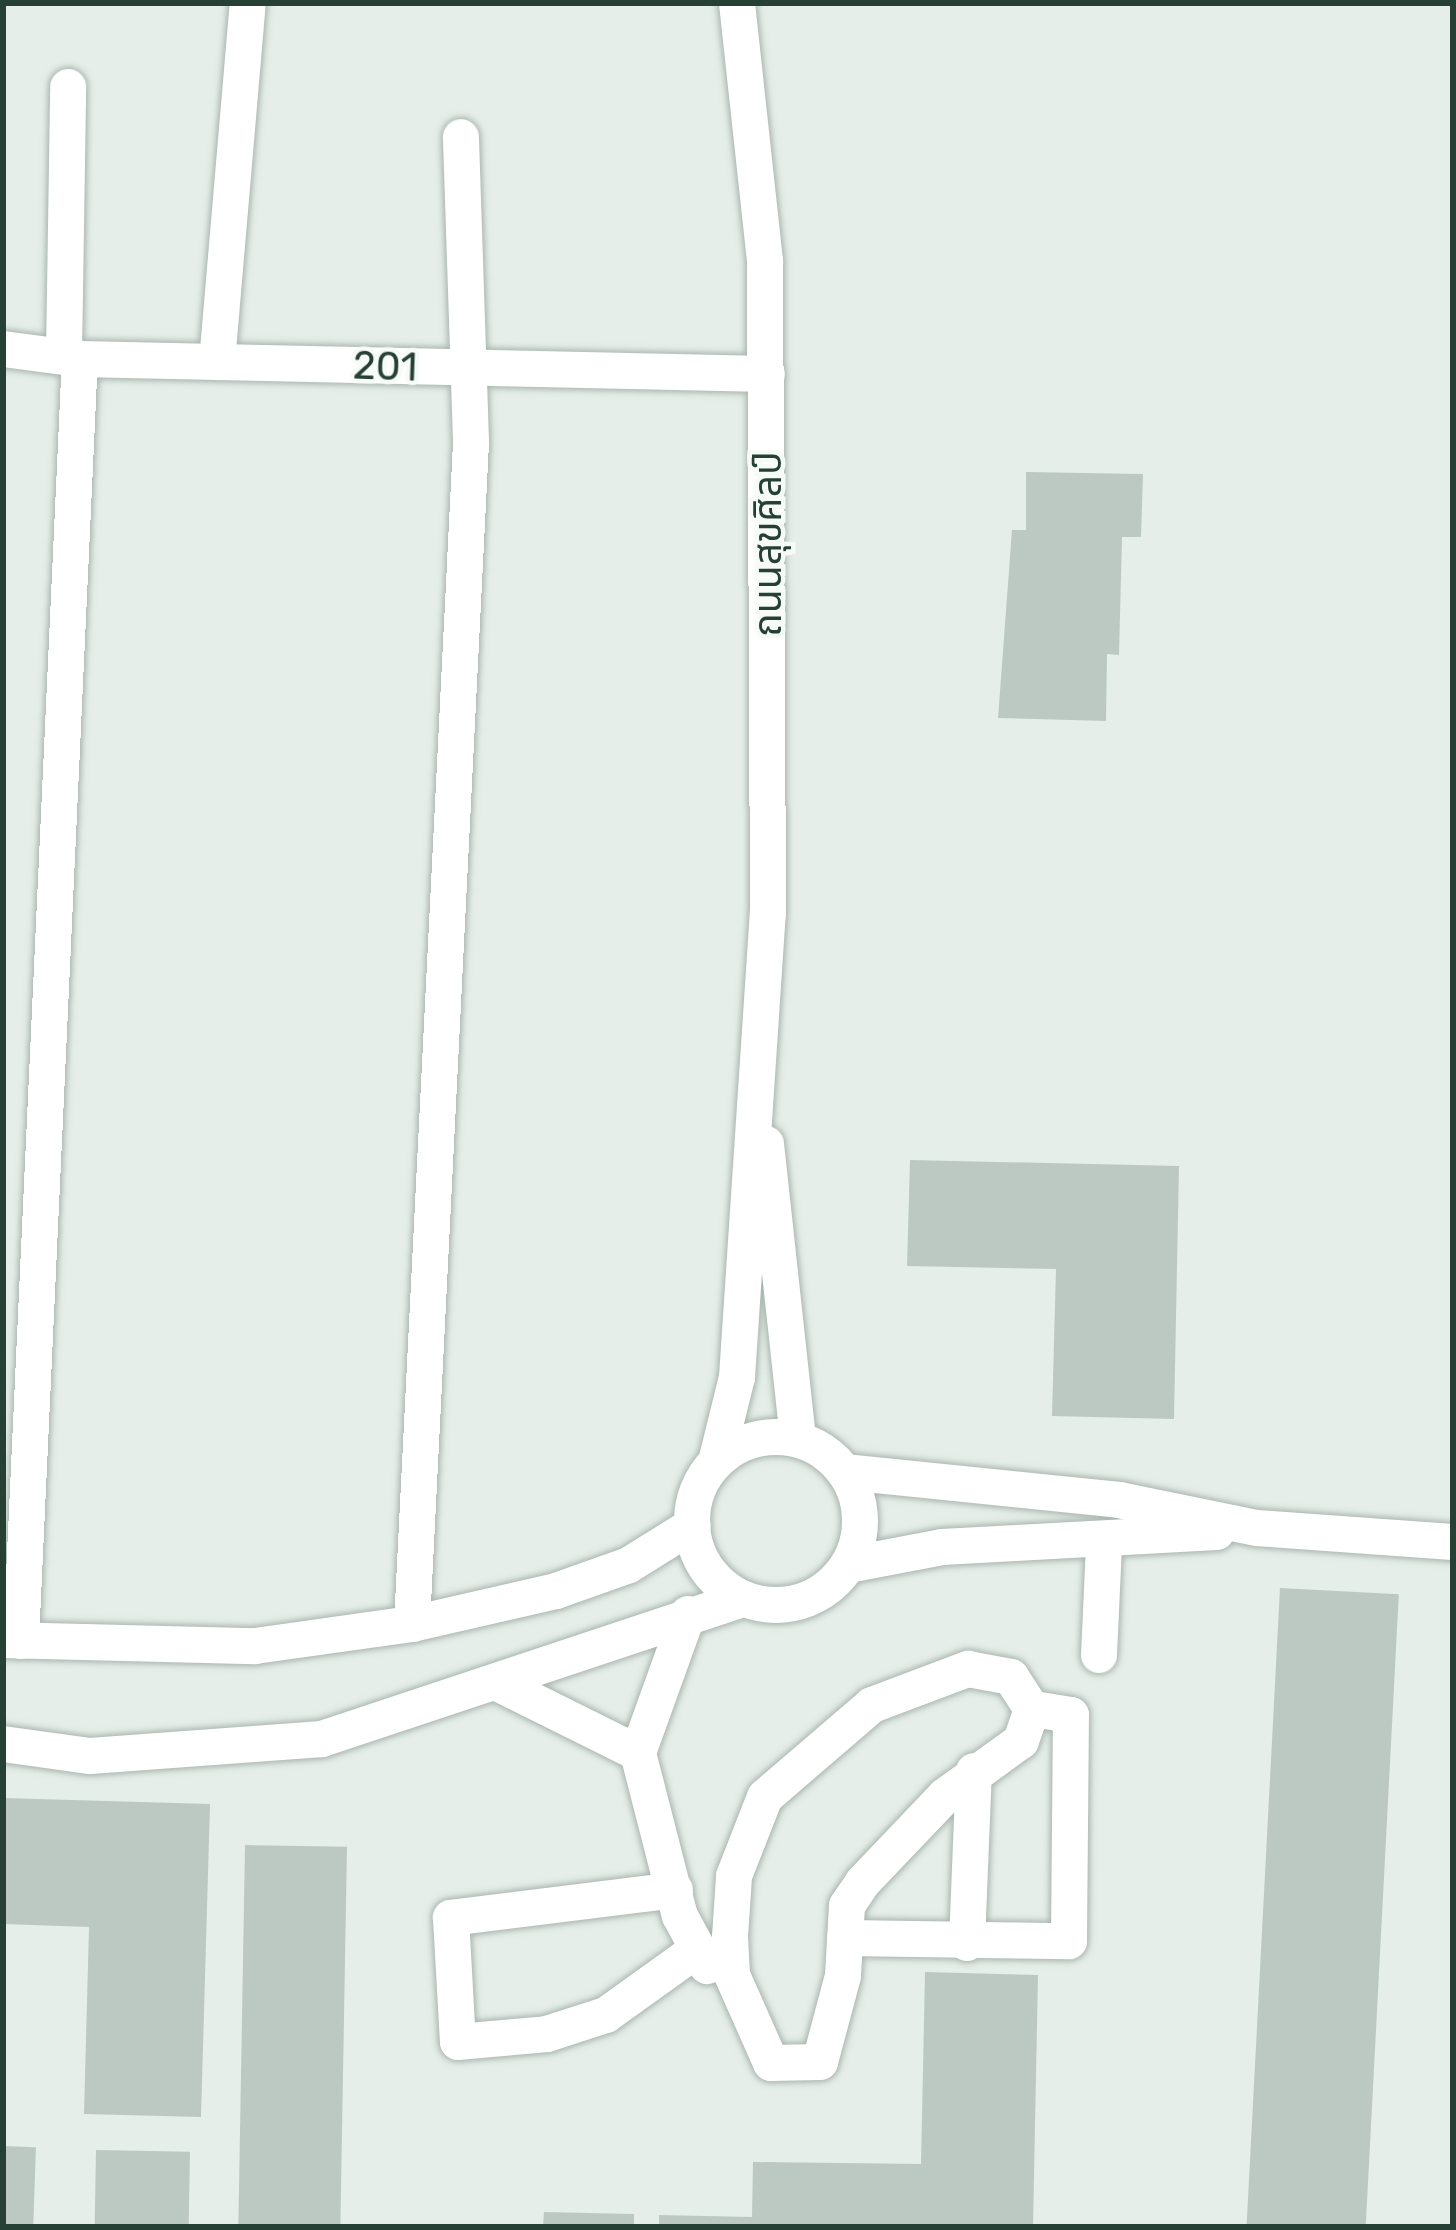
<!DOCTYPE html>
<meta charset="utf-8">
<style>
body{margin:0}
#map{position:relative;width:1456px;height:2230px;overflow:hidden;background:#e6eee9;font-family:Rubik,"Noto Sans Thai",sans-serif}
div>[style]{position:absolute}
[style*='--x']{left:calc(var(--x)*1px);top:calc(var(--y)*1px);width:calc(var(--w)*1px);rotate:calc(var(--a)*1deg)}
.building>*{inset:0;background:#bcc9c2;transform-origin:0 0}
.roads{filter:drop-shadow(0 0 3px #a9b6af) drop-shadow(0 0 3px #a9b6af)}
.minor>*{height:36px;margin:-18px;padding:0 18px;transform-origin:18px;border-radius:18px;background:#fff}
.minor>.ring{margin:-18px;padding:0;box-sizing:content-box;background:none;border:36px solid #fff;border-radius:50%}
span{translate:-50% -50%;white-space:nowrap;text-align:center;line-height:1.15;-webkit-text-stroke:9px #f7fbf8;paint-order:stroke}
.street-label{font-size:39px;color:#264035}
.frame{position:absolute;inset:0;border:6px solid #264035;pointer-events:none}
</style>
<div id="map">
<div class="building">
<div style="clip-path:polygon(1026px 472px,1143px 474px,1141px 537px,1122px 537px,1119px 655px,1107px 654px,1106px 721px,998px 718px,1012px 530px,1026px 530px)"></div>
<div style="clip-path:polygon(910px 1160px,1179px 1166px,1174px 1419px,1052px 1416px,1056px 1269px,907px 1266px)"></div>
<div style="left:1280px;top:1588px;width:119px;height:640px;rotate:3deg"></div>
<div style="clip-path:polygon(3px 1798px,210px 1804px,201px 2117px,84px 2114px,89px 1927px,3px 1924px)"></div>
<div style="left:245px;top:1845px;width:102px;height:382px;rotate:1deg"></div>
<div style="clip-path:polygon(925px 1972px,1038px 1975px,1033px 2227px,659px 2227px,659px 2215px,752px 2217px,753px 2162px,921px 2164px)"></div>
<div style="left:3px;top:2146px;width:33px;height:81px;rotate:2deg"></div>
<div style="left:96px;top:2150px;width:94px;height:77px;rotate:1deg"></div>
<div style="clip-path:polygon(544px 2212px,634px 2214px,634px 2227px,543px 2227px)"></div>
</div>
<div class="roads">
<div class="minor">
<div style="--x:3;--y:349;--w:78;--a:7.4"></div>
<div style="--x:80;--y:359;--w:687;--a:1.25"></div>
<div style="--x:64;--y:354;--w:267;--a:-89.1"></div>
<div style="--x:217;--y:362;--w:360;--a:-85.1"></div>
<div style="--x:766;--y:1144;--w:297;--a:83.8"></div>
<div class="ring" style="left:692px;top:1437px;width:132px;height:132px"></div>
<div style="--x:716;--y:1462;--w:88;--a:-76.1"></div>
<div style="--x:737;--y:1377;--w:464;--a:-86.2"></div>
<div style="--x:768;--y:914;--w:653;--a:-90.26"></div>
<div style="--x:765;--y:261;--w:260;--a:-96.2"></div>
<div style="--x:845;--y:1472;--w:275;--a:5.8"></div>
<div style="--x:1119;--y:1500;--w:141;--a:11.5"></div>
<div style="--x:1257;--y:1528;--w:196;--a:4.1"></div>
<div style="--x:848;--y:1565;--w:96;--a:-10.8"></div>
<div style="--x:942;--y:1547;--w:275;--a:-3.1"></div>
<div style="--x:688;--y:1614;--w:148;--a:109.8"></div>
<div style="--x:638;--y:1753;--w:168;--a:75.6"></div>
<div style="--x:680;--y:1916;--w:57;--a:61.6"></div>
<div style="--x:412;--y:1624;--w:1184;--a:-87.14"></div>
<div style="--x:471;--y:441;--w:304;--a:-91.9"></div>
<div style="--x:3;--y:1640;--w:252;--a:1.4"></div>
<div style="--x:255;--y:1646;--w:159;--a:-8"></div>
<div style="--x:412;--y:1624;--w:148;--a:-12.9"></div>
<div style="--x:556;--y:1591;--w:77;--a:-19.6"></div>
<div style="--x:629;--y:1565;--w:75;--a:-32"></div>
<div style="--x:21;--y:1641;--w:1283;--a:-87.37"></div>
<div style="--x:1099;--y:1655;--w:112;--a:-87.4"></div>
<div style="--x:968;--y:1669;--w:44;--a:10.5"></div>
<div style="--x:1011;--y:1677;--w:38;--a:57"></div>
<div style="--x:1032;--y:1709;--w:34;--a:109"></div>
<div style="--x:1021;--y:1741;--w:94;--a:144.1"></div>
<div style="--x:945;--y:1796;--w:119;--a:133.6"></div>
<div style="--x:863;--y:1882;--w:29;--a:124"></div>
<div style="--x:847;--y:1906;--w:70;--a:93.3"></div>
<div style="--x:843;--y:1976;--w:89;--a:105"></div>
<div style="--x:820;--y:2062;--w:49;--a:178.8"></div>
<div style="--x:771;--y:2063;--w:96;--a:-113.9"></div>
<div style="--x:732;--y:1975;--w:38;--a:-93"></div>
<div style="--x:730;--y:1937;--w:61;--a:-86.2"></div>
<div style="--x:734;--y:1876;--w:85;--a:-68.6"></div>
<div style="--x:765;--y:1797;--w:141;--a:-40.7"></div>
<div style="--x:872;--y:1705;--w:103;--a:-20.6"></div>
<div style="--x:499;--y:1684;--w:155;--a:26.4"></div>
<div style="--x:3;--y:1744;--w:88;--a:7.9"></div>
<div style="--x:90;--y:1756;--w:233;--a:-4.2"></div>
<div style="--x:322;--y:1739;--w:444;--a:-18.4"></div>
<div style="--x:675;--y:1890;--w:226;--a:172.9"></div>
<div style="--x:451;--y:1918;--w:124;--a:86.8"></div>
<div style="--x:458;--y:2042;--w:89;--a:-5.1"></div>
<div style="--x:547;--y:2034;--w:62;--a:-17.9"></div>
<div style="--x:606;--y:2015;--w:110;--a:-35.7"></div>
<div style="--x:845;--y:1938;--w:224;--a:0.8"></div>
<div style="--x:1069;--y:1941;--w:226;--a:-89.5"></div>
<div style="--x:1071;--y:1715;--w:39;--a:-171"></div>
<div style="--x:967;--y:1943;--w:172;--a:-87.7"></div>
</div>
</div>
<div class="street-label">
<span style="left:385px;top:367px;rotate:2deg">201</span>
<span style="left:768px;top:544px;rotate:-90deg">ถนนสุขศิลป์</span>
</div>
<div class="frame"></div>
</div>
